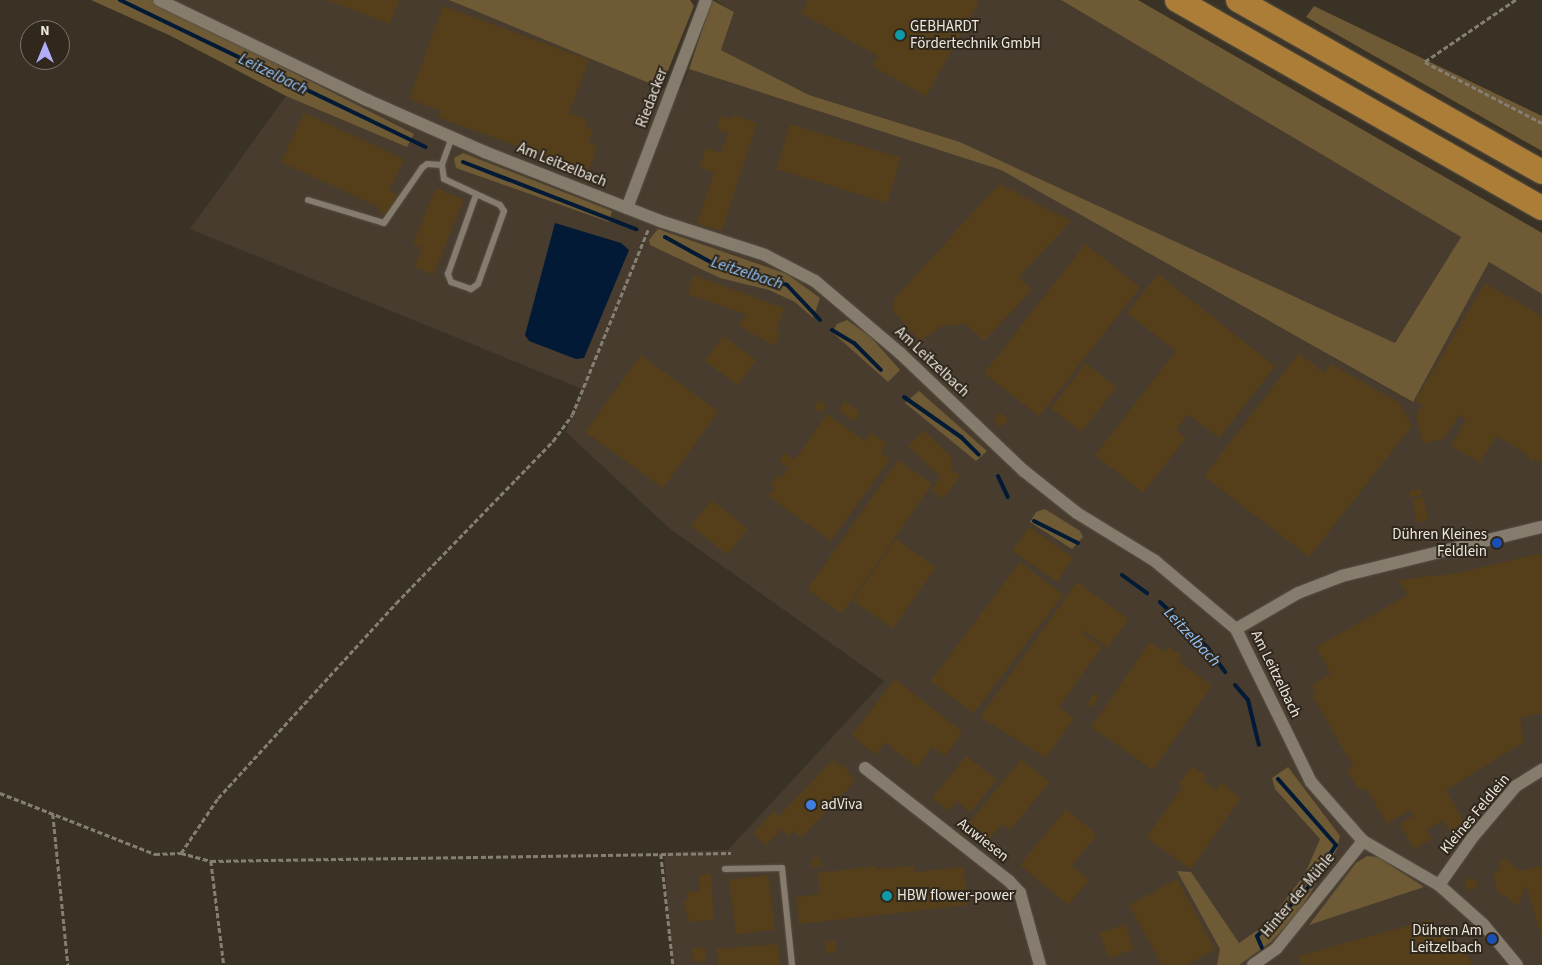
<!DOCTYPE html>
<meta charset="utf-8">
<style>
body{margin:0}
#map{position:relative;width:1542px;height:965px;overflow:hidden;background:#3a3225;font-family:"Source Sans 3",sans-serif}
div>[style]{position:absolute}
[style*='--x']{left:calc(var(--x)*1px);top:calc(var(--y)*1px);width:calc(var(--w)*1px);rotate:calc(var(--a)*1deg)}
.industrial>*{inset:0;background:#483c2e}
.green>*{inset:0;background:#6f5a36}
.water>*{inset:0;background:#021a35}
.stream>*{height:4px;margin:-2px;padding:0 2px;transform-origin:2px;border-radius:2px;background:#021a35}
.building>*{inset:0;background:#553f1a;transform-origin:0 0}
.round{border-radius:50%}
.path>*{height:2.5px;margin-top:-1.25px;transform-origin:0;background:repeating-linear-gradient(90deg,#857e73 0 5px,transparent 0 7.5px)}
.roads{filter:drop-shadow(0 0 1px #564f44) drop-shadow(0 0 1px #564f44)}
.lane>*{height:6px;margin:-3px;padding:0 3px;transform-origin:3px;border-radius:3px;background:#857c6d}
.street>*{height:12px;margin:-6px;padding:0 6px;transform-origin:6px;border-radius:6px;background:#857c6d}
.highway>*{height:24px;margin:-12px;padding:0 12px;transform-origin:12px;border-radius:12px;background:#ab7d36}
.dots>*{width:14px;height:14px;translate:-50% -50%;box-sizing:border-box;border:2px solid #30281c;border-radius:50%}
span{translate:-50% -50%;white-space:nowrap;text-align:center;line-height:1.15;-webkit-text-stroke:4px #30281c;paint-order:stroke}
.poi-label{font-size:15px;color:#ece7df}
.left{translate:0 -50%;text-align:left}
.right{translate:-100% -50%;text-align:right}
.street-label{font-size:15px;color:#ece7df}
.water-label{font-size:16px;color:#95c4fa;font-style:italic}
.north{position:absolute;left:20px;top:20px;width:50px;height:50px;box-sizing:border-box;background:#30281c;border:1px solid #7b746a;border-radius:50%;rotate:0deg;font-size:14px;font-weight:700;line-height:20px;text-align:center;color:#ece7df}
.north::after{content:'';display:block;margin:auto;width:18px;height:22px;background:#b2adf9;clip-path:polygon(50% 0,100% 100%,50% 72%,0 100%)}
</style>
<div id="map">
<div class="industrial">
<div style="clip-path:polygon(152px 0,449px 0,661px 88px,681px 89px,689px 69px,1001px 170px,1412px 402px,1489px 262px,1542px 294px,1542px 965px,672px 965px,664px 852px,728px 850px,884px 681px,669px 528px,566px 432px,582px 389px,190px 229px,286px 96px,304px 77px)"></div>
<div style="clip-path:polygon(715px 0,1061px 0,1461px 237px,1395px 343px,960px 142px,809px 95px,721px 50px,734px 12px)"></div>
</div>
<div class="green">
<div style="clip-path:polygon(91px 0,152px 0,414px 134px,407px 147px,286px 96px,171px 36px)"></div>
<div style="clip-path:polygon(449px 0,690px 0,694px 6px,661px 88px)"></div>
<div style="clip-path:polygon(712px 0,734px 12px,721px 50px,809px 95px,960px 142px,1395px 343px,1461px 237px,1061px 0,1138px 0,1542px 233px,1542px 294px,1489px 262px,1413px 402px,1001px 170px,689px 69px)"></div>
<div style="clip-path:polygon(1314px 6px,1542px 116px,1542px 151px,1306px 17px)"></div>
<div style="clip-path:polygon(463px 153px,612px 211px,609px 222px,456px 168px,454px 158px)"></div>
<div style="clip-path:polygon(658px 229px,787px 274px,820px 298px,813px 318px,795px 302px,769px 290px,720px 278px,650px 245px,649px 240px)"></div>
<div style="clip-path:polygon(847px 320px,870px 336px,900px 370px,888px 382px,832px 332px,837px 324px)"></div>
<div style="clip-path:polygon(919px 391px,987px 451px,976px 461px,905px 403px)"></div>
<div style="clip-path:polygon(1045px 509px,1080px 531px,1083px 537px,1072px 549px,1030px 522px,1036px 512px)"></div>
<div style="clip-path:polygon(1288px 767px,1340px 836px,1337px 849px,1299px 912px,1271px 942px,1239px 965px,1217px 965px,1220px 949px,1177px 871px,1191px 872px,1239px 943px,1268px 923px,1305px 874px,1320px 839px,1275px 789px,1272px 778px)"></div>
<div style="clip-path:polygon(1367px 856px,1378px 857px,1424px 887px,1309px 925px,1356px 863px)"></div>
</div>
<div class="water">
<div style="clip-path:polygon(555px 223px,621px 243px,629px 250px,584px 358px,576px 359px,529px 341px,525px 335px)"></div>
</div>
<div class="stream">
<div style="--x:120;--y:0;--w:339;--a:25.7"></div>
<div style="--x:463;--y:162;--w:186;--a:21.2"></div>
<div style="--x:665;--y:237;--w:56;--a:28.9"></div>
<div style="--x:714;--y:264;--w:76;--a:16"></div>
<div style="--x:787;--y:285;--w:48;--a:46.7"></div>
<div style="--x:832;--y:330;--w:26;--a:31"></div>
<div style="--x:854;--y:343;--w:38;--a:45"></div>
<div style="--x:904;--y:397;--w:70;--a:35.1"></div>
<div style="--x:961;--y:437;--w:25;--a:45"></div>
<div style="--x:998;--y:476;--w:23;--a:65"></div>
<div style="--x:1034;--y:521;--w:49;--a:26.6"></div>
<div style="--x:1122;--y:575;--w:31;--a:36"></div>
<div style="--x:1160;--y:602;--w:65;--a:43.8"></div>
<div style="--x:1207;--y:647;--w:31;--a:54"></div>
<div style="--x:1235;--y:685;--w:20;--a:49"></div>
<div style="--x:1248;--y:700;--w:46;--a:76.3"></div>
<div style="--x:1262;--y:948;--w:13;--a:-113"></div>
<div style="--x:1257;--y:936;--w:65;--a:-42.5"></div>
<div style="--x:1305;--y:892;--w:56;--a:-56.6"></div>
<div style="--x:1336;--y:845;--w:88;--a:-131.3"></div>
</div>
<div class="building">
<div style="clip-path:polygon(326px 0,399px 0,390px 24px)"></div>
<div style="clip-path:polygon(808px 0,976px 0,979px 2px,926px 96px,872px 66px,878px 56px,801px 13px)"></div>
<div style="clip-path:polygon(443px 6px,589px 60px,569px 113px,588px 120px,585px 128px,593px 130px,588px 143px,597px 146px,588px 172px,438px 117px,441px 111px,409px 99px)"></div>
<div style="clip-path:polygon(304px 113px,404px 159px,389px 191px,398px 195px,389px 216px,379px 212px,381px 208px,281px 162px)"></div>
<div style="clip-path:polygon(721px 115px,731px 119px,734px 115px,757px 123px,722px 231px,697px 224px,714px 172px,699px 167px,706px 148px,721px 153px,728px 133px,717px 129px)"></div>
<div style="left:790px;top:124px;width:116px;height:47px;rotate:17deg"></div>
<div style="clip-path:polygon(999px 184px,1071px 221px,1019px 277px,1032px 290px,984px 341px,966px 324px,942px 326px,920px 341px,894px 312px,894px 299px)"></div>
<div style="clip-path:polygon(436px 188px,464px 200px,433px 275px,414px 267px,422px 248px,413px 244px)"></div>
<div style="left:1085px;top:244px;width:70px;height:164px;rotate:38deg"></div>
<div style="clip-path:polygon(1158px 274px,1275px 366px,1219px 438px,1188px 414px,1176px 430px,1186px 438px,1143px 493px,1095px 455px,1176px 351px,1127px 313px)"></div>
<div style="clip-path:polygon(694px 275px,784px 308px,776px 332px,780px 334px,774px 346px,738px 325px,747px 315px,688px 294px)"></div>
<div style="clip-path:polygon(1485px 283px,1542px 316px,1542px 463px,1535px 460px,1531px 462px,1527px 454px,1496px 436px,1480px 463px,1451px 446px,1466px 420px,1459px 415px,1444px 439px,1423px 444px,1416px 416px,1422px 405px,1415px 401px)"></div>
<div style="left:723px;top:336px;width:41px;height:31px;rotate:36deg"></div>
<div style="clip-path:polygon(1299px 353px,1324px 373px,1331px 364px,1400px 403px,1412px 426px,1309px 557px,1204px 476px)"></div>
<div style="left:641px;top:355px;width:96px;height:95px;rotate:36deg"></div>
<div style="left:1086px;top:363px;width:39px;height:57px;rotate:38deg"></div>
<div style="left:819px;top:400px;width:10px;height:9px;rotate:37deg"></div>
<div style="left:845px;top:401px;width:19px;height:11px;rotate:36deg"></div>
<div style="left:1000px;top:412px;width:11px;height:11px;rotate:38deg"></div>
<div style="clip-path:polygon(827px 414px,865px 441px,871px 433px,887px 444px,881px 452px,890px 459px,831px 541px,768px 496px,775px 488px,770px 485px,777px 475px,782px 478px,789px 468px,779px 461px,785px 453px,795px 460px)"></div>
<div style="clip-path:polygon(924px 430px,951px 457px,952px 470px,960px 476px,943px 499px,932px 490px,941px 477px,908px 446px)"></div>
<div style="left:898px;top:460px;width:42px;height:158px;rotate:35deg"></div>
<div style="left:1421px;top:489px;width:6px;height:12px;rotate:81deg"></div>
<div style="left:1423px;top:497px;width:24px;height:11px;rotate:78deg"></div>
<div style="left:712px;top:500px;width:46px;height:33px;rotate:39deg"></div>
<div style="left:1029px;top:527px;width:54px;height:29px;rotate:35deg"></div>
<div style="left:896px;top:539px;width:49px;height:75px;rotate:35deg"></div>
<div style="clip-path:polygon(1542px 553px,1542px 713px,1520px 718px,1524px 742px,1446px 790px,1464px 822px,1450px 831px,1443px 820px,1426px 830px,1432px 839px,1414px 849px,1400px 824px,1413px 816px,1410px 810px,1387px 824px,1366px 788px,1360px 791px,1347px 770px,1353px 766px,1312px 695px,1316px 692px,1312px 685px,1331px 674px,1316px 647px,1408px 595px,1398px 580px,1458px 573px)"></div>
<div style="left:1020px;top:562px;width:54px;height:149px;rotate:37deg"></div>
<div style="clip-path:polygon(1077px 582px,1129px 619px,1108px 648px,1084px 631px,1082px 633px,1102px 647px,1059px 707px,1074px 718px,1046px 758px,980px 717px)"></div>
<div style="clip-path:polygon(1150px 642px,1165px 652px,1169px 647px,1182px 656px,1178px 661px,1212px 685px,1153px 770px,1091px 727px)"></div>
<div style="clip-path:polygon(895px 679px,963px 732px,945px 756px,932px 747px,917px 768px,885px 742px,876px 755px,852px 735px)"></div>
<div style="left:1094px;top:693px;width:6px;height:13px;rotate:31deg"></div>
<div style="clip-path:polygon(966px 756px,997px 780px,970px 812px,957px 801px,948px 811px,932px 798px)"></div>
<div style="clip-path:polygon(1021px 759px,1050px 782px,1010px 830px,1002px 824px,988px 840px,968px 824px)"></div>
<div style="clip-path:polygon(833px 760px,840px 767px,842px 764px,855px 781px,801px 838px,793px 831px,789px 836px,782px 829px,766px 845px,753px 833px,774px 811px,779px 816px)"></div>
<div style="clip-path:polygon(1192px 766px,1206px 776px,1203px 780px,1216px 790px,1221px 783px,1241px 798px,1191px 869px,1146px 838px,1182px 787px,1179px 784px)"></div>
<div style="clip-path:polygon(1066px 809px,1097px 835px,1072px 865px,1089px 880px,1068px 905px,1020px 865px)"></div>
<div style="left:820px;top:857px;width:9px;height:9px;rotate:84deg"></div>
<div style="clip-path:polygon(1507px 858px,1512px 865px,1522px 871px,1542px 865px,1542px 939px,1526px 885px,1519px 903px,1514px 905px,1508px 897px,1498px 893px,1493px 876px,1500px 868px,1501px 859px)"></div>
<div style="clip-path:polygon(876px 866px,877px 869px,914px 866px,915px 872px,963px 867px,968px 905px,799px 924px,796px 897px,820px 894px,818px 873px)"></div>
<div style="clip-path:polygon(711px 874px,714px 920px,690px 922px,683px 901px,688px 901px,687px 892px,700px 891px,699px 875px)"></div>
<div style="left:768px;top:875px;width:55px;height:39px;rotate:83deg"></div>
<div class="round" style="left:1465px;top:878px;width:12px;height:12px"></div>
<div style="clip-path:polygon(1177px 879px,1215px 949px,1186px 965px,1162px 965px,1129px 905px)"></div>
<div style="clip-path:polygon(1432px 919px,1438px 938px,1449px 934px,1452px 945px,1441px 950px,1463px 948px,1472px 965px,1301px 965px,1298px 956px)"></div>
<div style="left:1125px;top:924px;width:27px;height:27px;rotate:70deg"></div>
<div style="left:825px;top:941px;width:11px;height:12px"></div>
<div style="clip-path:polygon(778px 944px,780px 965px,718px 965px,716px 949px)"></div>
<div style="left:705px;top:947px;width:14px;height:13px;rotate:86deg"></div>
</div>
<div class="path">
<div style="--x:1516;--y:0;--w:110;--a:145.7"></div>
<div style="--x:1425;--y:62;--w:132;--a:27.5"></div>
<div style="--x:0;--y:793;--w:167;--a:21.5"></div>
<div style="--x:155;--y:854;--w:26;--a:-2"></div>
<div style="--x:181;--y:853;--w:31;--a:15"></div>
<div style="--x:211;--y:861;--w:105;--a:82.9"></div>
<div style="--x:53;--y:814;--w:152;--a:84.3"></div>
<div style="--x:181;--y:853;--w:66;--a:-56.1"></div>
<div style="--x:218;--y:798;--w:264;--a:-47.6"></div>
<div style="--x:396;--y:603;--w:226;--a:-45.9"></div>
<div style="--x:553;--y:441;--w:32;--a:-54"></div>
<div style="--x:572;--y:415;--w:200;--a:-67.7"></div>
<div style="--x:661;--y:854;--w:112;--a:83.8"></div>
<div style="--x:211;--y:861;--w:520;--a:-0.88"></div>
</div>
<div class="roads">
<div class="lane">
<div style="--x:452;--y:137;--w:30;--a:110"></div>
<div style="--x:442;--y:165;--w:14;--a:82"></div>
<div style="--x:444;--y:179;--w:62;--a:24.9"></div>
<div style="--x:500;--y:205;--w:7;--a:56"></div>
<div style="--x:504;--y:211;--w:77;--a:109.6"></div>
<div style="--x:478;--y:284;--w:9;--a:144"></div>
<div style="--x:471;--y:289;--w:21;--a:-161"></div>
<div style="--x:451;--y:282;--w:9;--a:-111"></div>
<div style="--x:448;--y:274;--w:84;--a:-70.5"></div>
<div style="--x:308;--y:200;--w:79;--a:16.8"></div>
<div style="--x:384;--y:223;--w:67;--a:-55.4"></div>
<div style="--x:422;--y:168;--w:6;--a:-39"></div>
<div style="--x:427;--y:164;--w:15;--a:4"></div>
<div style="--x:725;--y:869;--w:57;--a:-1"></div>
<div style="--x:782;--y:868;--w:98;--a:84.1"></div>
</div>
<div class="street">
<div style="--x:159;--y:0;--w:231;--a:25.7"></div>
<div style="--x:367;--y:100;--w:129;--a:23.8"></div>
<div style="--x:485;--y:152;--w:188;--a:21.5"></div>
<div style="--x:660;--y:221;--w:110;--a:17.9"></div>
<div style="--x:765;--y:255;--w:56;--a:27.5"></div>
<div style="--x:815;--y:281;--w:111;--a:40.3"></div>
<div style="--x:900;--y:353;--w:171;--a:43.6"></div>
<div style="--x:1024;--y:471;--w:68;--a:38.4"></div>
<div style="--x:1077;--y:513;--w:92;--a:31.6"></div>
<div style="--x:1155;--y:561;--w:106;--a:40"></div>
<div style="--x:1236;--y:629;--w:170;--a:63.9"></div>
<div style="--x:1311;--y:782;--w:79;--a:48.6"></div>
<div style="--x:1363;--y:841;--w:88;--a:30.1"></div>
<div style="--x:1439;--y:885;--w:59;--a:41.6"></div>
<div style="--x:1483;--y:924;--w:53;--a:50.3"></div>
<div style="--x:627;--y:208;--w:222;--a:-69.2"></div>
<div style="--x:1236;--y:629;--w:72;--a:-30.1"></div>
<div style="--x:1298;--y:593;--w:47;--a:-21.1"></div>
<div style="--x:1342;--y:576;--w:206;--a:-13.8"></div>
<div style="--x:865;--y:768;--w:183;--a:38.1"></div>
<div style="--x:1009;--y:881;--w:16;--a:47"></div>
<div style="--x:1020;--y:893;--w:75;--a:74.5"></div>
<div style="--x:1439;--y:885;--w:57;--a:-54.9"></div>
<div style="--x:1472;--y:838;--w:68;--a:-49.8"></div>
<div style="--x:1516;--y:786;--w:31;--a:-32"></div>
<div style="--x:1253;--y:965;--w:28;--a:-35"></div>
<div style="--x:1276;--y:949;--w:139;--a:-51.1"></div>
</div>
<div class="highway">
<div style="--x:1177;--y:0;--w:420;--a:29.7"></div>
<div style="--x:1238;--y:0;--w:349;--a:29.5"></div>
</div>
</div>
<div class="dots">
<div style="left:900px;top:35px;background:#0f9aa8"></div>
<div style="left:1497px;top:543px;background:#1a4fb4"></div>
<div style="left:811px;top:805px;background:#3f7fe0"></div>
<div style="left:887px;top:896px;background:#0f9aa8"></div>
<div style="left:1492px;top:939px;background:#1a4fb4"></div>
</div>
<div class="poi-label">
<span class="left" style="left:910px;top:35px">GEBHARDT<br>Fördertechnik GmbH</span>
<span class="right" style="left:1487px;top:543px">Dühren Kleines<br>Feldlein</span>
<span class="left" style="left:821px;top:805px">adViva</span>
<span class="left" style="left:897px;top:896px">HBW flower-power</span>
<span class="right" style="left:1482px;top:939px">Dühren Am<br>Leitzelbach</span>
</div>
<div class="street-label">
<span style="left:652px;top:98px;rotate:-69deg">Riedacker</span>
<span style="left:562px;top:165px;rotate:22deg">Am Leitzelbach</span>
<span style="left:932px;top:362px;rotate:43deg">Am Leitzelbach</span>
<span style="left:1276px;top:674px;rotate:64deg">Am Leitzelbach</span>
<span style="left:1475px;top:814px;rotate:-50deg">Kleines Feldlein</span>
<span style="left:983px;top:840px;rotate:38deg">Auwiesen</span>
<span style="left:1298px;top:895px;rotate:-50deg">Hinter der Mühle</span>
</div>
<div class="water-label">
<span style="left:273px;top:74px;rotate:26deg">Leitzelbach</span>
<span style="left:747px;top:273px;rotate:18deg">Leitzelbach</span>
<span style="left:1192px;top:637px;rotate:47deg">Leitzelbach</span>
</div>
<div class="north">N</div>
</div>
